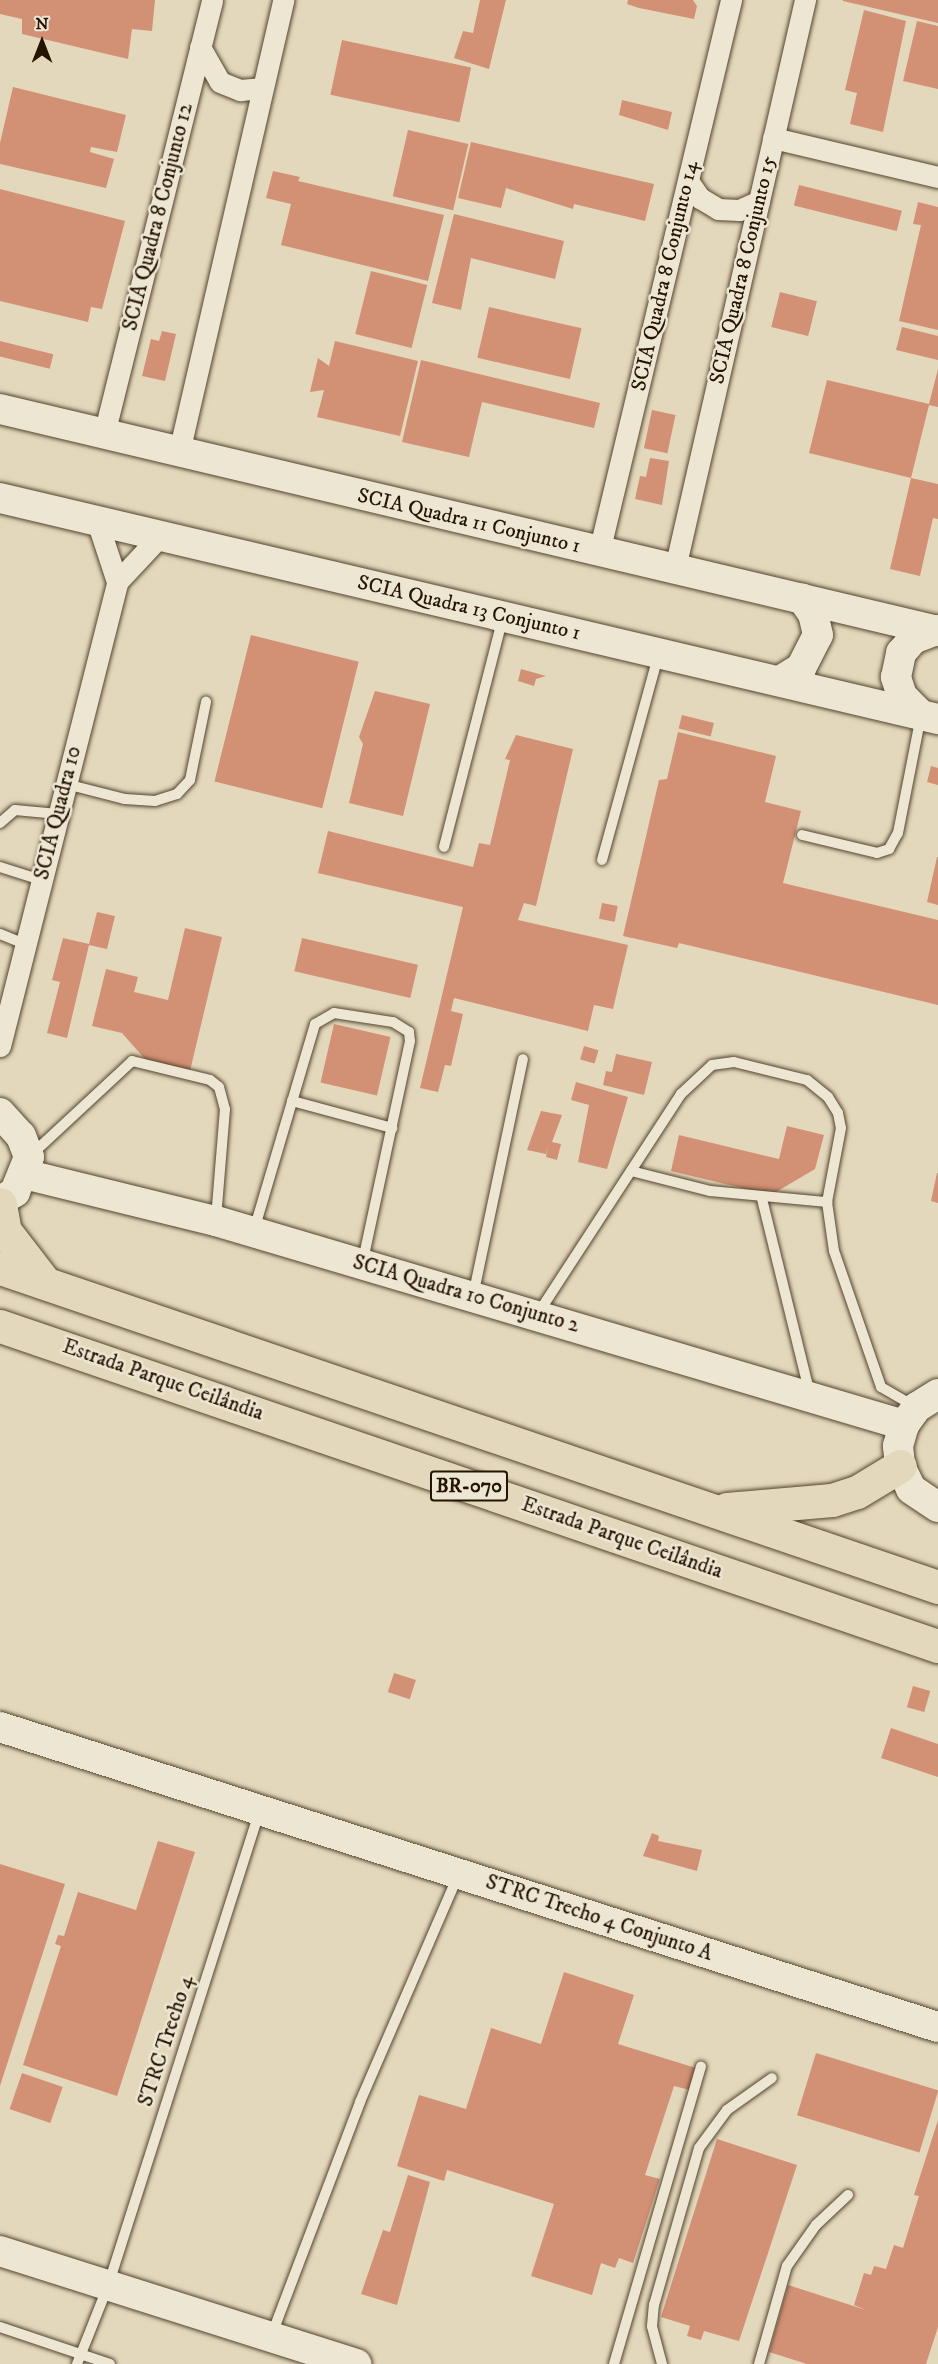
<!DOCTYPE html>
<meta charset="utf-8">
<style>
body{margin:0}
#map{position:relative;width:938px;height:2364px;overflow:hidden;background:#e4d8bc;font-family:"IM FELL DW Pica",serif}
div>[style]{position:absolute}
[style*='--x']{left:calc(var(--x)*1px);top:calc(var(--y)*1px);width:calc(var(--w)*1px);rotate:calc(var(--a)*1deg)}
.building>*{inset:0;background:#d29075;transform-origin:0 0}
.roads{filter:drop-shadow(0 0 2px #54452f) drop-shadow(0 0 2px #54452f)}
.lane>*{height:10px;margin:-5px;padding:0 5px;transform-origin:5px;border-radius:5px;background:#ede6d3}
.street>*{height:21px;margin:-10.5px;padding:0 10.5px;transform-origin:10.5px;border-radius:10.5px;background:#ede6d3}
.secondary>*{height:30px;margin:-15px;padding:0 15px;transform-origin:15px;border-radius:15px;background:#ede6d3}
.highway>*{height:33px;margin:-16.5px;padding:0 16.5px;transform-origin:16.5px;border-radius:16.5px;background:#e4d8bc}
span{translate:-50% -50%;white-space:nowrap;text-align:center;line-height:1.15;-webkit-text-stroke:5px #ede6d3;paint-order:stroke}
.shield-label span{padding:2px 4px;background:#ede6d3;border:2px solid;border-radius:4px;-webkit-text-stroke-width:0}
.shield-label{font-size:20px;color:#241400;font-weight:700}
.street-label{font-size:21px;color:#241400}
.north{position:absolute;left:12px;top:12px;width:60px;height:60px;-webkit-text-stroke:4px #ede6d3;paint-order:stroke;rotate:0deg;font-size:16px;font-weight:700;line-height:24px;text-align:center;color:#241400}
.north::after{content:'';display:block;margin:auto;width:21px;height:27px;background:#241400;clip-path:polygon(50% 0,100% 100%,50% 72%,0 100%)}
</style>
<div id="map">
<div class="building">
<div style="clip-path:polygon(0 0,155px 0,152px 31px,132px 29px,128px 59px,22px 34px,22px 19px,0 14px)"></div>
<div style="clip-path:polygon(480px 0,506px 0,489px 69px,454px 58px,463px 31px,473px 33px)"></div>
<div style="clip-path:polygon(628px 0,693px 0,697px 6px,694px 19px,639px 8px,627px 4px)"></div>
<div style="clip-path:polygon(843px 0,938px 0,938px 23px,843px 1px)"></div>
<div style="clip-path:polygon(864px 10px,906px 21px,883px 132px,850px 124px,857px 93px,845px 90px)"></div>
<div style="clip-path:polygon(917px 21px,938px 26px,938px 89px,903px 81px)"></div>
<div style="left:342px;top:40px;width:132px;height:56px;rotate:12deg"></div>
<div style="clip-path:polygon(13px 87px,126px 115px,117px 152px,91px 147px,90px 152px,114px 159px,106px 188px,0 164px,0 143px)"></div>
<div style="clip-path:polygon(622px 100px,672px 112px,668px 130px,619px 115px)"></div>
<div style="left:408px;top:130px;width:62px;height:68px;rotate:13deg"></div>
<div style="clip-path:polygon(471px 142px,654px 184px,645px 221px,574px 204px,573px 209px,506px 188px,501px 208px,458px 198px)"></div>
<div style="clip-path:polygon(273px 171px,300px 177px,298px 181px,444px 215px,428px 281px,281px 245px,291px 204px,266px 198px)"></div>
<div style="left:799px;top:185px;width:106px;height:21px;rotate:14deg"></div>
<div style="clip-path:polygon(0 189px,125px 221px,102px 309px,91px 307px,88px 322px,0 301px)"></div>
<div style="clip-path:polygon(918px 202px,938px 207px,938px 330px,899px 321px,921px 225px,913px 224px)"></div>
<div style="clip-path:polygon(454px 214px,564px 241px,555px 279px,471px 258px,461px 310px,432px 303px)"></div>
<div style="left:371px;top:271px;width:58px;height:65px;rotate:14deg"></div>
<div style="left:780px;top:292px;width:38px;height:36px;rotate:14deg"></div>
<div style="left:489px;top:307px;width:95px;height:52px;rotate:13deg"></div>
<div style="clip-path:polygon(902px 327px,938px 336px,938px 360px,896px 350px)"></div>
<div style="clip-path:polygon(162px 331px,176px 334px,165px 381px,142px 376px,151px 339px,159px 341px)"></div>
<div style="left:0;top:341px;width:55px;height:15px;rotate:14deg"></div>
<div style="clip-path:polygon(335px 341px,418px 361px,400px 436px,317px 417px,324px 390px,310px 392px,318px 358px,329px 366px)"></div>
<div style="clip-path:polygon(421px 360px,600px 403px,594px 428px,482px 402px,469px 457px,402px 442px)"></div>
<div style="clip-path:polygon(938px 369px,938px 407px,929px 405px,911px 478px,938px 484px,938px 519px,933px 518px,920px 576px,890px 569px,911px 478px,809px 453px,827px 380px,929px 404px)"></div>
<div style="left:652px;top:410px;width:24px;height:39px;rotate:12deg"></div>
<div style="clip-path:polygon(650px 458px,669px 461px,662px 505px,635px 499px,640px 476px,646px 477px)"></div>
<div style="left:251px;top:635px;width:111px;height:151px;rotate:14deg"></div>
<div style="clip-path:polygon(521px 669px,546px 676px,536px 679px,534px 686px,518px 681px)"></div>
<div style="clip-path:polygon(375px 691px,430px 704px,403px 816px,349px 803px,363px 744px,359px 737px)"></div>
<div style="left:682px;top:715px;width:33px;height:14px;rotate:14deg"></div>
<div style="clip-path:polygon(678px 732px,776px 756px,765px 802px,801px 811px,783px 883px,938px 920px,938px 1005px,679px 943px,677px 948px,623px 936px,659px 780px,667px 779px)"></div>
<div style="clip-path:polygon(516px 735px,573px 749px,536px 906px,524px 903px,518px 920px,628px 945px,613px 1009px,594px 1005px,588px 1031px,454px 998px,451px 1011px,463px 1014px,451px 1066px,445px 1065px,438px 1092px,420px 1088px,463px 907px,318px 873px,328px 831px,473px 867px,479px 843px,490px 845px,510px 760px,505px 759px)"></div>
<div style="clip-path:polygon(931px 766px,938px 768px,938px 785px,927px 782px)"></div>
<div style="clip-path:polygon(937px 857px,938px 857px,938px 905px,927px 902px)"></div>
<div style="left:602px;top:903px;width:16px;height:16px;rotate:11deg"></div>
<div style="clip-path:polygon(97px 912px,115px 916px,107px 949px,89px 945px,67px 1038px,47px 1033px,60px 982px,52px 980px,63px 938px,89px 944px)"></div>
<div style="clip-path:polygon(185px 928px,222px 937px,189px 1075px,152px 1067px,122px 1033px,92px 1026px,106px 969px,138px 977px,134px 992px,168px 1000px)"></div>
<div style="left:302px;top:938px;width:119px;height:34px;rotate:13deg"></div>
<div style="left:334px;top:1024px;width:58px;height:60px;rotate:13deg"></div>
<div style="left:584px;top:1046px;width:15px;height:14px;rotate:16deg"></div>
<div style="clip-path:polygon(616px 1054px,652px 1062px,644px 1095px,603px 1085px,606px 1071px,612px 1072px)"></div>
<div style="clip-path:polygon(576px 1082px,628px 1097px,607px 1169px,578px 1162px,589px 1105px,571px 1100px)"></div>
<div style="clip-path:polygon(541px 1111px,562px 1115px,552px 1142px,561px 1144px,557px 1160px,546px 1157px,548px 1144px,546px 1154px,527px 1150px)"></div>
<div style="clip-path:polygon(787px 1126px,824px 1135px,815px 1169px,771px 1195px,671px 1171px,679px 1135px,779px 1159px)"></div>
<div style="clip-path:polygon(937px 1173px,938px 1173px,938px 1203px,931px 1201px)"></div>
<div style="left:394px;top:1673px;width:23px;height:20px;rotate:18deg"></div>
<div style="left:913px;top:1686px;width:18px;height:22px;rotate:16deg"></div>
<div style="clip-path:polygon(891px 1728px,938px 1744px,938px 1777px,881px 1758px)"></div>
<div style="clip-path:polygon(652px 1833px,659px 1836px,658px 1841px,702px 1850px,697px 1871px,643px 1856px)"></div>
<div style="clip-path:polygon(158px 1841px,195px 1852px,117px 2096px,23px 2065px,61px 1946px,55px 1944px,58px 1935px,64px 1936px,78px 1892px,136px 1910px)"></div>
<div style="clip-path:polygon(0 1864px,65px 1884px,0 2086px)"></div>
<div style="clip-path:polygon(564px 1972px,634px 1995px,618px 2044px,696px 2068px,690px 2090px,674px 2086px,645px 2175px,660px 2179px,633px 2263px,619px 2258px,615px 2268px,601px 2263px,592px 2295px,531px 2276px,554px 2204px,447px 2170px,444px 2181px,397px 2166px,419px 2095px,466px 2109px,491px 2028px,541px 2044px)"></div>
<div style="left:816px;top:2053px;width:128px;height:65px;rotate:17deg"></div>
<div style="left:22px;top:2073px;width:43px;height:38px;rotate:19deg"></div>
<div style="clip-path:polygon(938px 2120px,938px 2327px,926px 2364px,807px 2364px,769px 2352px,788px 2285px,866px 2310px,854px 2305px,864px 2273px,871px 2275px,874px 2266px,886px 2269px,894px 2245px,903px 2248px,919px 2196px,914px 2195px)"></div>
<div style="clip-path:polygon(717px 2139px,797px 2165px,739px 2341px,704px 2331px,701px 2340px,687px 2336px,690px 2326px,661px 2317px)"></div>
<div style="clip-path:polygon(408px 2175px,430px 2182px,397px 2305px,361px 2294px,383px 2230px,390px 2232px)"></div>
</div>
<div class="roads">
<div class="lane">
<div style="--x:66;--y:784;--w:61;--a:14.3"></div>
<div style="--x:125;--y:799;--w:30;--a:4"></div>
<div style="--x:155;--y:801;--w:23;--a:-18"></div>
<div style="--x:177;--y:794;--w:19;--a:-47"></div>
<div style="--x:190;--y:780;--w:80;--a:-78.4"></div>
<div style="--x:0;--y:823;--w:20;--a:-41"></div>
<div style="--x:15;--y:810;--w:43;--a:5.3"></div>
<div style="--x:802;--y:835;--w:77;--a:13.5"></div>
<div style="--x:877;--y:853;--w:13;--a:-18"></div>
<div style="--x:889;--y:849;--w:18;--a:-61"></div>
<div style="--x:898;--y:833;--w:119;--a:-78.9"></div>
<div style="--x:444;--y:847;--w:237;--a:-75.6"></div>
<div style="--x:602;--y:860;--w:212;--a:-74.6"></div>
<div style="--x:0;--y:867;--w:43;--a:17.6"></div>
<div style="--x:0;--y:934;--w:27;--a:22"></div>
<div style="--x:292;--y:1101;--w:104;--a:15.1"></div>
<div style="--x:31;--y:1155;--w:138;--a:-42.9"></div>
<div style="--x:132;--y:1061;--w:80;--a:13.7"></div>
<div style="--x:210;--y:1080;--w:11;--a:38"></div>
<div style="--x:219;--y:1087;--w:23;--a:75"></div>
<div style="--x:225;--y:1109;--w:109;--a:94.7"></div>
<div style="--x:631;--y:1171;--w:81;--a:14.2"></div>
<div style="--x:710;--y:1191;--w:118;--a:5.4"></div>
<div style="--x:762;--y:1199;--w:201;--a:76.2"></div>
<div style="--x:254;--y:1230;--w:215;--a:-73.5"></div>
<div style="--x:315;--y:1024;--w:22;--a:-30"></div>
<div style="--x:334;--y:1013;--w:60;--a:8.7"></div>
<div style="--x:393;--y:1022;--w:19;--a:32"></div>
<div style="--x:409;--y:1032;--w:9;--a:84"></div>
<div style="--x:410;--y:1041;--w:228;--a:102.1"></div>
<div style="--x:473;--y:1296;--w:242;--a:-78.1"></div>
<div style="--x:537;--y:1315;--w:264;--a:-56.9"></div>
<div style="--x:681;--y:1094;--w:42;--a:-43.1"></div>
<div style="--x:712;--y:1065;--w:22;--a:-8"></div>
<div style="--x:734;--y:1062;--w:75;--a:13.9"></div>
<div style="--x:807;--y:1080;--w:27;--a:39"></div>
<div style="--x:828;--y:1097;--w:19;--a:58"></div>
<div style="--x:838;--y:1113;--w:15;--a:79"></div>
<div style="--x:841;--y:1128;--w:75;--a:100.7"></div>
<div style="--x:827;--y:1202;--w:49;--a:81.9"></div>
<div style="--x:834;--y:1251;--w:144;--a:70.9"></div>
<div style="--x:881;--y:1387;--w:38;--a:30"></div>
<div style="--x:0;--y:2327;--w:116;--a:18.6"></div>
<div style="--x:272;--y:2334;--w:248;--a:-69.2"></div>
<div style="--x:360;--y:2102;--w:246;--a:-66.6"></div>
<div style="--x:77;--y:2364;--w:84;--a:-68.3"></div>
<div style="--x:108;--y:2286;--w:497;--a:-72.3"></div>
<div style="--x:614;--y:2364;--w:310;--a:-73.7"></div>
<div style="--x:662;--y:2364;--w:39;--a:-105"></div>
<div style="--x:652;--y:2326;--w:21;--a:-85"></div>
<div style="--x:654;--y:2305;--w:163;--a:-74"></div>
<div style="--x:699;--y:2148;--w:47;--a:-53.6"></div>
<div style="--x:727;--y:2110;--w:55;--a:-35.4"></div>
<div style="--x:759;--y:2364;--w:102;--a:-74.1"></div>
<div style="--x:787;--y:2266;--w:50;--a:-54.7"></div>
<div style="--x:816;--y:2225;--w:44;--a:-43.2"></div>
</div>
<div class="street">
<div style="--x:200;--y:47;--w:40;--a:60.3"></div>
<div style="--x:220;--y:82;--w:22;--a:22"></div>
<div style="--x:240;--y:90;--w:21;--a:-5"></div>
<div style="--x:773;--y:138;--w:170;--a:13.3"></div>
<div style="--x:688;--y:181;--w:21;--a:55"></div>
<div style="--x:700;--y:198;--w:21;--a:31"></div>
<div style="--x:718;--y:209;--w:21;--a:3"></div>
<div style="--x:739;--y:210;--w:22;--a:-24"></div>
<div style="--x:104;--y:434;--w:447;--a:-76"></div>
<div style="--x:179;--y:452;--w:464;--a:-77"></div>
<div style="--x:97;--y:521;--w:64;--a:71.8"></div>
<div style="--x:599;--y:552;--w:568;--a:-76.55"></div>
<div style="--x:675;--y:568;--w:583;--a:-77.11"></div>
<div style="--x:0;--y:1046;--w:479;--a:-75.8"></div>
<div style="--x:117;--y:582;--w:63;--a:-46.9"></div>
</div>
<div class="secondary">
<div style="--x:0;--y:409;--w:964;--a:13.32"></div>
<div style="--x:0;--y:498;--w:964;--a:13.26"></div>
<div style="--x:780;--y:681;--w:25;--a:-32"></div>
<div style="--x:801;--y:668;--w:37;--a:-63"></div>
<div style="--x:818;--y:635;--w:22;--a:-103"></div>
<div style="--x:813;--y:614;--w:19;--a:-125"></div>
<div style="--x:921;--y:715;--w:27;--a:-135"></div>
<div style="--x:902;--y:696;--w:20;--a:-108"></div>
<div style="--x:896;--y:677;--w:25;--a:-78"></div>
<div style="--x:901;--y:653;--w:18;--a:-49"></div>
<div style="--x:913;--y:639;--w:25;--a:-21"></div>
<div style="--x:0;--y:1113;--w:31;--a:48"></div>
<div style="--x:21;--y:1136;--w:22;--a:69"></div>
<div style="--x:29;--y:1157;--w:38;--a:112"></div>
<div style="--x:15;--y:1192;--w:17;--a:149"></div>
<div style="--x:24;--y:1174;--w:198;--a:13.8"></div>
<div style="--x:216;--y:1221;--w:718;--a:16.52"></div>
<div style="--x:938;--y:1394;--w:25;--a:148"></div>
<div style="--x:917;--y:1407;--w:22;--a:126"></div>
<div style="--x:904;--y:1425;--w:22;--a:106"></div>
<div style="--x:898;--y:1446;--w:20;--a:84"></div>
<div style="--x:900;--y:1466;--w:25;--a:64"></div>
<div style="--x:911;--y:1489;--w:32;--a:34"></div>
<div style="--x:0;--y:1727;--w:985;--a:17.74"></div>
<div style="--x:0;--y:2251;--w:374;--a:17.6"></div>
</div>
<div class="highway">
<div style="--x:0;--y:1204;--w:27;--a:80"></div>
<div style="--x:5;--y:1231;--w:61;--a:52.4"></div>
<div style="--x:0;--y:1268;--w:991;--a:18.78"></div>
<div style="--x:0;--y:1326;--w:991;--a:18.84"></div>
<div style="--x:727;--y:1509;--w:105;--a:-4.9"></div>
<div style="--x:832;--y:1500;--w:26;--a:-18"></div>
<div style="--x:857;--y:1492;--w:50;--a:-31.2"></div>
</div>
</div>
<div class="shield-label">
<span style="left:469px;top:1486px">BR-070</span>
</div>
<div class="street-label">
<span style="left:158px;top:217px;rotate:-76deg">SCIA Quadra 8 Conjunto 12</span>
<span style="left:743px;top:270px;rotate:-77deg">SCIA Quadra 8 Conjunto 15</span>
<span style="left:665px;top:276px;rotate:-77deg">SCIA Quadra 8 Conjunto 14</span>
<span style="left:469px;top:521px;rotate:13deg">SCIA Quadra 11 Conjunto 1</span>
<span style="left:469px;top:608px;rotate:13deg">SCIA Quadra 13 Conjunto 1</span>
<span style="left:58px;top:813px;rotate:-76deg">SCIA Quadra 10</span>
<span style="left:466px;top:1294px;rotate:16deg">SCIA Quadra 10 Conjunto 2</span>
<span style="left:163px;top:1380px;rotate:19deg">Estrada Parque Ceilândia</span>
<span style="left:622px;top:1538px;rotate:19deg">Estrada Parque Ceilândia</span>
<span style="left:599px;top:1918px;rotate:18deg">STRC Trecho 4 Conjunto A</span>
<span style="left:166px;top:2041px;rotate:-72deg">STRC Trecho 4</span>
</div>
<div class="north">N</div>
</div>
